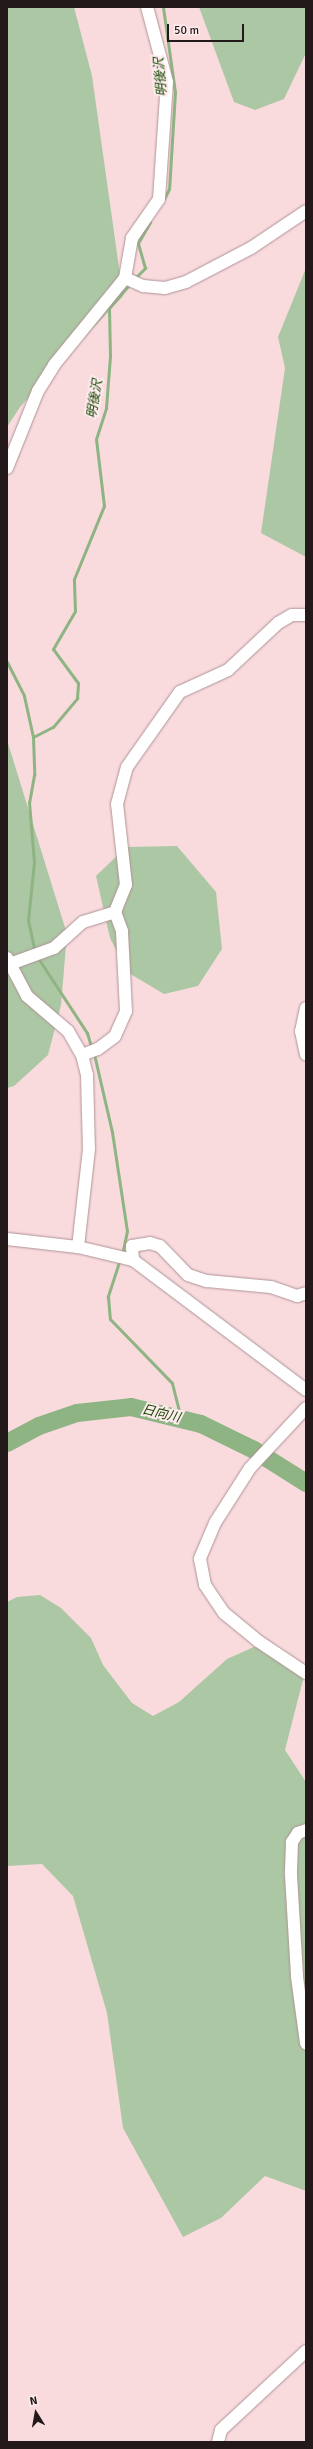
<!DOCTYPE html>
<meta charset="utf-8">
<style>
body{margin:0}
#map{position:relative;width:313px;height:2449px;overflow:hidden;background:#f9dbde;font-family:Signika,"Noto Sans JP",sans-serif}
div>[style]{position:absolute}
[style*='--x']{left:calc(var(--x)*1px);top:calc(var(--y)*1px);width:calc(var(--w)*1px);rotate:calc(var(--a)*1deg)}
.green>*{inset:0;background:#acc7a4}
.stream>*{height:3px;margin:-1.5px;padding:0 1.5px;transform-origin:1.5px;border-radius:1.5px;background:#8eb483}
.river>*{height:18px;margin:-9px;padding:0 9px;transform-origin:9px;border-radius:9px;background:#8eb483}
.roads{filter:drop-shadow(0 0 1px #af9396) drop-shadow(0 0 1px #af9396)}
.minor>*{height:12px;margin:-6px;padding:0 6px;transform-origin:6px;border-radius:6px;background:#fff}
span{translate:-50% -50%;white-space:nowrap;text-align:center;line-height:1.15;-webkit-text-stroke:4px #feebed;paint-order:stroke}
.water-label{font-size:13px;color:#144701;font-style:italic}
.frame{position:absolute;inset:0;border:8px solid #23191a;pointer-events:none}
.north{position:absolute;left:16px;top:2393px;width:40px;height:40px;-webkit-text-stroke:3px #feebed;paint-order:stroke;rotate:349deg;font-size:11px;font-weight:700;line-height:16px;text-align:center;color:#23191a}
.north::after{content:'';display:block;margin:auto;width:14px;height:18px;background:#23191a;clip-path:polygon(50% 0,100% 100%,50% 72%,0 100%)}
.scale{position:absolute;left:167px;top:24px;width:77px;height:18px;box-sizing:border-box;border:2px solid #23191a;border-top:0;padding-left:5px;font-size:12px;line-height:14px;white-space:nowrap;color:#23191a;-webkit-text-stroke:3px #feebed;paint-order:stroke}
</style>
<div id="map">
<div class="green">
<div style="clip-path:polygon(7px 7px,74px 7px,92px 76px,123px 296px,20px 407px,7px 427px)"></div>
<div style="clip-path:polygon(199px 7px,306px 7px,306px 53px,284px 99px,255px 110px,234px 102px)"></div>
<div style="clip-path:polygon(306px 268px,306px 557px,261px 533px,285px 368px,278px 337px)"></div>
<div style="clip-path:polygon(7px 740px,67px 934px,61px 1005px,48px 1055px,14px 1086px,7px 1088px)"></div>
<div style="clip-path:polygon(177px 846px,216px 892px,222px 949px,198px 986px,164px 994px,127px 972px,110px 938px,96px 876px,126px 847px)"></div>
<div style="clip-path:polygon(40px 1595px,61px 1608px,91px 1638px,103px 1665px,132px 1703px,153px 1716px,179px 1702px,227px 1659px,256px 1646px,306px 1668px,285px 1750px,306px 1782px,306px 2191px,265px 2176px,221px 2218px,183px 2237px,123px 2128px,107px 2013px,73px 1896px,42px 1864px,7px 1866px,7px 1602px,17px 1597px)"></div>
</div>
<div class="stream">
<div style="--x:163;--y:7;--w:86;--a:82"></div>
<div style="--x:175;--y:92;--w:97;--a:93.5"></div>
<div style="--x:169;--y:189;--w:11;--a:117"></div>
<div style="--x:134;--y:279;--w:16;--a:-45"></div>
<div style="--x:145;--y:268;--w:26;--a:-106"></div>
<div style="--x:138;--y:243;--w:24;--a:-60"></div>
<div style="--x:7;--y:662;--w:38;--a:63"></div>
<div style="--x:24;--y:696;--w:42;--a:77.6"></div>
<div style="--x:33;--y:737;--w:38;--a:88"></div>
<div style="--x:34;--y:775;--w:27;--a:100"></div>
<div style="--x:29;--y:802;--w:60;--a:85.2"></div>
<div style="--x:34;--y:862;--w:58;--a:95.9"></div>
<div style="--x:28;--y:920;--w:34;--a:78"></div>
<div style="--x:33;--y:737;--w:22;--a:-27"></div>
<div style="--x:53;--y:727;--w:38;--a:-50"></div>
<div style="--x:77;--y:698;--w:15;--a:-86"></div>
<div style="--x:78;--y:683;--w:42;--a:-126.3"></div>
<div style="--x:53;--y:649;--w:44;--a:-59.9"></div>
<div style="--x:75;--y:611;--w:32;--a:-92"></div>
<div style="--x:74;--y:579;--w:79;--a:-67.7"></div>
<div style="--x:104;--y:506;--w:67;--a:-96.8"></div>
<div style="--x:96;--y:439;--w:33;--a:-72"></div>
<div style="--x:106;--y:408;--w:52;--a:-85.6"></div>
<div style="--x:110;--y:356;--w:48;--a:-91.2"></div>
<div style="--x:109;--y:308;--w:33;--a:-49"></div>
<div style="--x:38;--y:958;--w:90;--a:56.8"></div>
<div style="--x:87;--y:1033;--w:17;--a:73"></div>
<div style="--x:94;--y:1054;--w:80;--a:77"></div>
<div style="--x:112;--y:1132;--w:100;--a:81.4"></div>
<div style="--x:127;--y:1231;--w:24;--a:102"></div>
<div style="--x:120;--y:1259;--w:40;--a:108"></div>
<div style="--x:108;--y:1297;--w:22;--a:85"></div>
<div style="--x:110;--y:1319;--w:89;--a:45.9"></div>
<div style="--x:172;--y:1383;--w:36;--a:76"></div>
</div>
<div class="river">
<div style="--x:7;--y:1443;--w:36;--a:-28"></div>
<div style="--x:39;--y:1426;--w:40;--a:-18.9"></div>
<div style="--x:77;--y:1413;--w:54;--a:-6.3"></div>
<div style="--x:131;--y:1407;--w:72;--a:13.7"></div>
<div style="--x:201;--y:1424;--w:59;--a:26.1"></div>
<div style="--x:254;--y:1450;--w:62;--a:32.4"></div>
</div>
<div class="roads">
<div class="minor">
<div style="--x:125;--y:278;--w:20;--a:24"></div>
<div style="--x:143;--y:286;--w:22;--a:5"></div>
<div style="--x:165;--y:288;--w:22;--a:-16"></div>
<div style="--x:186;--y:282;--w:73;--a:-27.6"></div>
<div style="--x:251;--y:248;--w:66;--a:-33.9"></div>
<div style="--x:7;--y:468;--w:83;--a:-68.1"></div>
<div style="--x:38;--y:391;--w:31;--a:-58"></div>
<div style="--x:54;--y:365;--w:112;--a:-50.8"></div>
<div style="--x:125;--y:278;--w:41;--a:-80.1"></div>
<div style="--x:132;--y:238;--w:47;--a:-55.3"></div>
<div style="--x:159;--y:199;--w:117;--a:-86.1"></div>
<div style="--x:167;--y:82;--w:78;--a:-104.9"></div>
<div style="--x:7;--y:958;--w:43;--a:62.2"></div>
<div style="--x:27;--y:996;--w:54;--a:40.5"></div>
<div style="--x:68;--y:1031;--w:28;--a:60"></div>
<div style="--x:82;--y:1055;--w:21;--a:76"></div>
<div style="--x:87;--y:1075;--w:74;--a:88.5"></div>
<div style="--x:89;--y:1149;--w:99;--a:96.4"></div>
<div style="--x:10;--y:964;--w:47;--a:-20"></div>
<div style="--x:54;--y:948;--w:39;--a:-42"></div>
<div style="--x:83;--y:922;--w:34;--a:-17"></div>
<div style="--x:306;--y:1008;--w:24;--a:102"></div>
<div style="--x:301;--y:1031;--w:24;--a:78"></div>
<div style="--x:82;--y:1055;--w:17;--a:-21"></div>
<div style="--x:98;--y:1049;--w:21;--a:-37"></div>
<div style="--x:115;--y:1036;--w:27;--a:-66"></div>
<div style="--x:126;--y:1011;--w:80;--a:-92.9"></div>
<div style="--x:122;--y:931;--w:20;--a:-110"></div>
<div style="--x:115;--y:912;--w:29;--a:-68"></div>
<div style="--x:126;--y:885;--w:81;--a:-96.3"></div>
<div style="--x:117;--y:804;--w:38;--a:-75"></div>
<div style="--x:127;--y:767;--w:92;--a:-54.8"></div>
<div style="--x:180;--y:692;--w:53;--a:-24.6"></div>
<div style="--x:228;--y:670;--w:69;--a:-43.2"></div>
<div style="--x:278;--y:623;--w:16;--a:-30"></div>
<div style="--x:292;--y:615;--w:14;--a:0"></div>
<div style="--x:7;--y:1239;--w:71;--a:6.4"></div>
<div style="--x:78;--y:1247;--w:57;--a:13.3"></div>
<div style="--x:133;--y:1260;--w:216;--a:36.9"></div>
<div style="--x:133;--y:1260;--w:14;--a:-94"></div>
<div style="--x:132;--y:1246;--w:18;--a:-9"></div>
<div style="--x:150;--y:1243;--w:10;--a:17"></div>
<div style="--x:160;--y:1246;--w:40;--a:46"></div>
<div style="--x:188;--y:1275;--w:20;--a:18"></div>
<div style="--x:207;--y:1281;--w:64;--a:5.4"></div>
<div style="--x:271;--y:1287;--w:28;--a:19"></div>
<div style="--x:297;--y:1296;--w:9;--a:-18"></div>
<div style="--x:306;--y:1408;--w:82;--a:133"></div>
<div style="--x:250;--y:1468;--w:65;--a:122.5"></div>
<div style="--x:215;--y:1523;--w:39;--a:113"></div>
<div style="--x:200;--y:1559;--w:26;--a:79"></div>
<div style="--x:205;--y:1585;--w:34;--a:56"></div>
<div style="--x:224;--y:1613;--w:44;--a:39.5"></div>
<div style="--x:258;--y:1641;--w:58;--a:33.7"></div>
<div style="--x:306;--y:1830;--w:9;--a:159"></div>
<div style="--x:298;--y:1833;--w:11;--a:124"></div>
<div style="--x:292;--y:1842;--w:33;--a:92"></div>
<div style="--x:291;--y:1875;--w:102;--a:86.6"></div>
<div style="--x:297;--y:1977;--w:67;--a:82.2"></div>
<div style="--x:218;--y:2442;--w:12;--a:-76"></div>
<div style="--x:221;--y:2430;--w:116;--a:-42.9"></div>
</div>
</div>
<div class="water-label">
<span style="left:161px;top:77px;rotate:-95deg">明後沢</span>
<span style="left:95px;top:399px;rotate:-80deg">明後沢</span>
<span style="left:161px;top:1414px;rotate:13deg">日向川</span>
</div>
<div class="frame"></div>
<div class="north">N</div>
<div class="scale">50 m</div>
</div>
